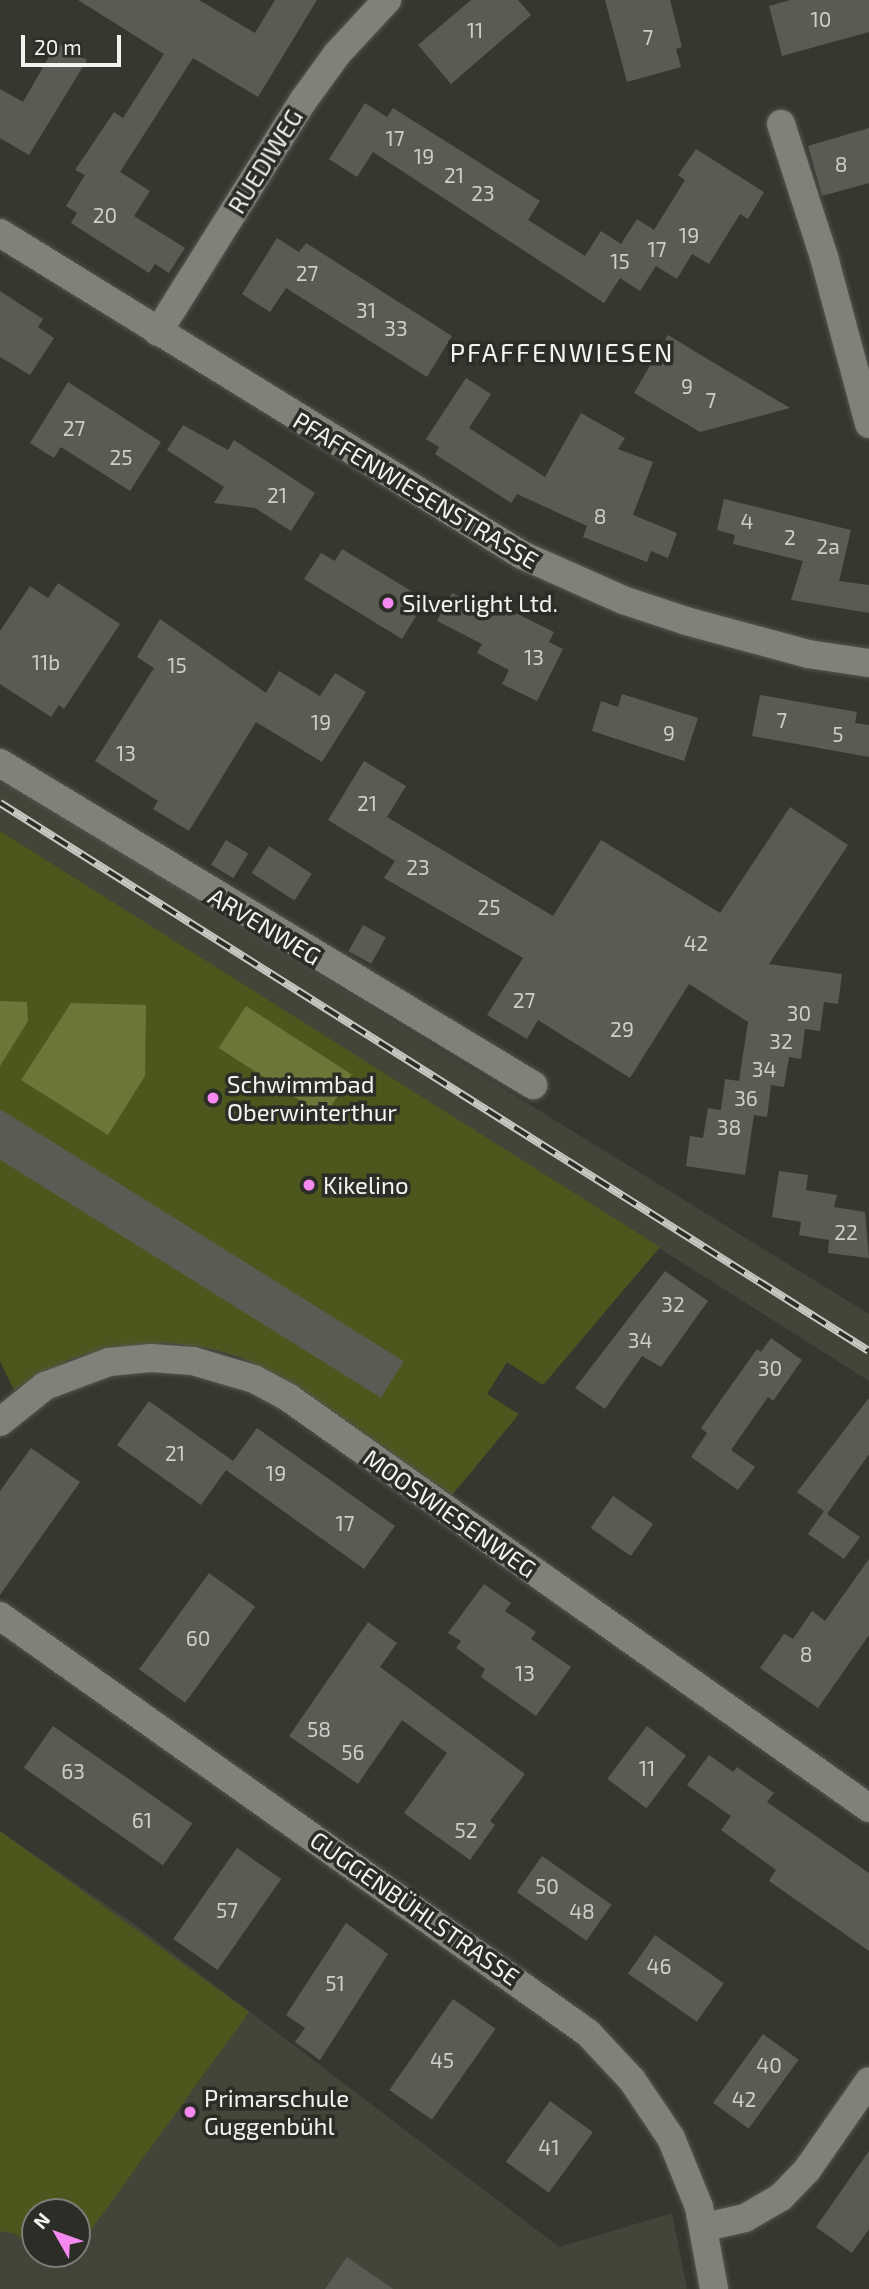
<!DOCTYPE html>
<meta charset="utf-8">
<style>
body{margin:0}
#map{position:relative;width:869px;height:2289px;overflow:hidden;background:#363830;font-family:"Exo 2",sans-serif}
div>[style]{position:absolute}
[style*='--x']{left:calc(var(--x)*1px);top:calc(var(--y)*1px);width:calc(var(--w)*1px);rotate:calc(var(--a)*1deg)}
.built>*{inset:0;background:#424538}
.green>*{inset:0;background:#4c571e}
.water>*{inset:0;background:#6a7738;transform-origin:0 0}
.building>*{inset:0;background:#5a5c54;transform-origin:0 0}
.roads{filter:drop-shadow(0 0 2px #545650) drop-shadow(0 0 2px #545650)}
.street>*{height:28px;margin:-14px;padding:0 14px;transform-origin:14px;border-radius:14px;background:#808279}
.rail>*{height:8px;margin-top:-4px;transform-origin:0;background:repeating-linear-gradient(90deg,#2c2d26 0 16px,#c6c8c2 0 32px);box-sizing:border-box;border-block:2px solid #c6c8c2}
.dots>*{width:19px;height:19px;translate:-50% -50%;box-sizing:border-box;border:4px solid #2c2d26;border-radius:50%}
span{translate:-50% -50%;white-space:nowrap;text-align:center;line-height:1.15;-webkit-text-stroke:7px #2c2d26;paint-order:stroke}
.number-label{font-size:21px;color:#cccec8}
.number-label span{-webkit-text-stroke-width:0}
.street-label{font-size:24px;color:#f2f4ef}
.poi-label{font-size:24px;color:#f2f4ef}
.left{translate:0 -50%;text-align:left}
.neighbourhood-label{font-size:26px;color:#f2f4ef;letter-spacing:2px}
.north{position:absolute;left:21px;top:2198px;width:70px;height:70px;box-sizing:border-box;background:#2c2d26;border:2px solid #7b7d76;border-radius:50%;rotate:310deg;font-size:19px;font-weight:700;line-height:28px;text-align:center;color:#f2f4ef}
.north::after{content:'';display:block;margin:auto;width:24px;height:32px;background:#f589ef;clip-path:polygon(50% 0,100% 100%,50% 72%,0 100%)}
.scale{position:absolute;left:21px;top:35px;width:100px;height:32px;box-sizing:border-box;border:4px solid #f2f4ef;border-top:0;padding-left:9px;font-size:21px;line-height:24px;white-space:nowrap;color:#f2f4ef;-webkit-text-stroke:5px #2c2d26;paint-order:stroke}
</style>
<div id="map">
<div class="built">
<div style="clip-path:polygon(0 778px,869px 1314px,869px 1381px,0 831px)"></div>
<div style="clip-path:polygon(evenodd,0 1831px,133px 1923px,559px 2247px,672px 2213px,687px 2289px,0 2289px,0 1831px,35px 2212px,77px 2212px,77px 2254px,35px 2254px,35px 2212px)"></div>
</div>
<div class="green">
<div style="clip-path:polygon(0 831px,660px 1247px,543px 1385px,507px 1362px,487px 1394px,519px 1414px,452px 1495px,295px 1385px,240px 1357px,208px 1348px,165px 1343px,102px 1350px,69px 1360px,14px 1390px,0 1361px)"></div>
<div style="clip-path:polygon(0 1831px,249px 2012px,77px 2249px,77px 2212px,35px 2212px,35px 2249px,16px 2234px,0 2231px)"></div>
</div>
<div class="water">
<div style="clip-path:polygon(0 1001px,27px 1002px,28px 1021px,0 1066px)"></div>
<div style="clip-path:polygon(71px 1003px,146px 1005px,145px 1076px,108px 1135px,21px 1080px)"></div>
<div style="left:246px;top:1006px;width:126px;height:50px;rotate:33deg"></div>
</div>
<div class="building">
<div style="clip-path:polygon(78px 0,199px 0,255px 33px,275px 0,317px 0,258px 97px,193px 58px,120px 172px,150px 191px,134px 216px,185px 248px,169px 273px,155px 264px,149px 273px,71px 223px,77px 213px,66px 206px,85px 175px,75px 170px,114px 112px,123px 118px,164px 54px)"></div>
<div style="clip-path:polygon(471px 0,518px 0,531px 15px,451px 84px,418px 45px)"></div>
<div style="clip-path:polygon(605px 0,670px 0,682px 47px,676px 49px,681px 67px,627px 82px)"></div>
<div style="clip-path:polygon(790px 0,869px 0,869px 32px,782px 56px,769px 6px)"></div>
<div style="clip-path:polygon(57px 43px,87px 60px,29px 155px,0 138px,0 89px,23px 102px)"></div>
<div style="clip-path:polygon(365px 103px,387px 117px,393px 108px,540px 201px,528px 220px,585px 256px,601px 231px,621px 244px,637px 219px,654px 230px,685px 180px,678px 175px,696px 149px,764px 192px,748px 219px,740px 214px,709px 264px,692px 254px,677px 279px,656px 266px,640px 291px,620px 278px,604px 303px,373px 152px,357px 177px,329px 159px)"></div>
<div style="clip-path:polygon(869px 128px,869px 183px,822px 196px,808px 146px)"></div>
<div style="clip-path:polygon(277px 238px,299px 252px,306px 243px,452px 336px,427px 377px,286px 288px,270px 312px,242px 294px)"></div>
<div style="clip-path:polygon(0 291px,43px 319px,38px 327px,54px 338px,30px 375px,0 357px)"></div>
<div style="clip-path:polygon(668px 335px,714px 363px,790px 408px,700px 432px,634px 393px)"></div>
<div style="clip-path:polygon(466px 378px,491px 394px,469px 428px,545px 477px,581px 413px,625px 438px,618px 449px,653px 462px,633px 515px,677px 533px,668px 558px,651px 551px,647px 562px,583px 537px,587px 526px,517px 494px,511px 503px,435px 454px,439px 447px,426px 439px)"></div>
<div style="clip-path:polygon(68px 382px,161px 442px,130px 491px,61px 447px,54px 458px,30px 443px)"></div>
<div style="clip-path:polygon(183px 425px,228px 450px,234px 440px,315px 493px,291px 531px,255px 508px,214px 503px,224px 487px,167px 450px)"></div>
<div style="clip-path:polygon(724px 499px,851px 530px,839px 581px,869px 585px,869px 613px,791px 600px,803px 561px,733px 544px,735px 535px,717px 530px)"></div>
<div style="clip-path:polygon(342px 549px,426px 600px,402px 639px,304px 579px,321px 553px,335px 561px)"></div>
<div style="clip-path:polygon(58px 583px,120px 624px,64px 709px,59px 705px,51px 717px,0 684px,0 631px,30px 586px,48px 598px)"></div>
<div style="clip-path:polygon(452px 593px,485px 609px,489px 600px,554px 632px,549px 642px,563px 649px,537px 701px,502px 684px,509px 670px,477px 653px,482px 644px,437px 621px)"></div>
<div style="clip-path:polygon(160px 619px,266px 693px,279px 671px,320px 696px,335px 673px,366px 692px,322px 762px,256px 722px,189px 831px,153px 809px,158px 801px,95px 761px,154px 668px,137px 657px)"></div>
<div style="clip-path:polygon(622px 694px,698px 718px,684px 761px,592px 731px,601px 701px,618px 707px)"></div>
<div style="clip-path:polygon(760px 695px,857px 712px,855px 723px,869px 725px,869px 757px,752px 736px)"></div>
<div style="clip-path:polygon(364px 761px,406px 786px,387px 817px,553px 916px,601px 840px,720px 913px,790px 807px,848px 845px,769px 964px,842px 974px,838px 1004px,824px 1002px,820px 1031px,805px 1029px,801px 1059px,789px 1057px,784px 1087px,771px 1085px,767px 1117px,754px 1115px,745px 1175px,686px 1166px,690px 1136px,703px 1138px,708px 1108px,721px 1110px,725px 1079px,739px 1081px,748px 1022px,689px 984px,630px 1078px,538px 1020px,527px 1039px,487px 1015px,523px 958px,384px 878px,395px 861px,328px 820px)"></div>
<div style="left:226px;top:840px;width:26px;height:29px;rotate:31deg"></div>
<div style="left:269px;top:846px;width:51px;height:32px;rotate:33deg"></div>
<div style="left:363px;top:925px;width:26px;height:30px;rotate:29deg"></div>
<div style="left:0;top:1109px;width:476px;height:43px;rotate:32deg"></div>
<div style="clip-path:polygon(779px 1171px,808px 1175px,806px 1190px,837px 1195px,834px 1207px,865px 1212px,869px 1258px,828px 1253px,829px 1240px,799px 1235px,801px 1222px,772px 1217px)"></div>
<div style="clip-path:polygon(665px 1271px,708px 1301px,661px 1367px,642px 1356px,605px 1409px,575px 1388px)"></div>
<div style="clip-path:polygon(771px 1338px,802px 1360px,773px 1401px,768px 1397px,731px 1450px,755px 1467px,738px 1490px,691px 1457px,707px 1433px,701px 1428px,757px 1349px,761px 1352px)"></div>
<div style="clip-path:polygon(869px 1398px,869px 1454px,827px 1514px,860px 1537px,844px 1559px,808px 1534px,824px 1511px,797px 1492px)"></div>
<div style="clip-path:polygon(149px 1401px,233px 1461px,257px 1428px,395px 1526px,364px 1569px,226px 1470px,201px 1505px,117px 1445px)"></div>
<div style="clip-path:polygon(31px 1448px,80px 1482px,0 1595px,0 1491px)"></div>
<div style="left:613px;top:1496px;width:49px;height:39px;rotate:35deg"></div>
<div style="clip-path:polygon(869px 1559px,869px 1635px,818px 1708px,760px 1668px,784px 1634px,793px 1639px,812px 1611px,825px 1621px)"></div>
<div style="left:209px;top:1573px;width:57px;height:119px;rotate:36deg"></div>
<div style="clip-path:polygon(484px 1584px,511px 1603px,505px 1611px,536px 1632px,531px 1639px,571px 1667px,536px 1716px,481px 1677px,485px 1669px,456px 1648px,461px 1641px,448px 1633px)"></div>
<div style="clip-path:polygon(368px 1622px,397px 1643px,380px 1667px,525px 1774px,490px 1821px,495px 1825px,470px 1860px,404px 1813px,447px 1753px,402px 1720px,358px 1784px,289px 1736px)"></div>
<div style="left:53px;top:1726px;width:170px;height:51px;rotate:35deg"></div>
<div style="left:647px;top:1726px;width:49px;height:66px;rotate:37deg"></div>
<div style="clip-path:polygon(709px 1755px,733px 1772px,737px 1767px,774px 1793px,767px 1802px,869px 1873px,869px 1951px,769px 1881px,776px 1870px,721px 1830px,731px 1816px,687px 1785px)"></div>
<div style="left:237px;top:1848px;width:54px;height:111px;rotate:35deg"></div>
<div style="left:542px;top:1856px;width:85px;height:44px;rotate:35deg"></div>
<div style="clip-path:polygon(346px 1923px,388px 1954px,320px 2060px,295px 2042px,305px 2028px,286px 2015px)"></div>
<div style="left:655px;top:1935px;width:84px;height:47px;rotate:35deg"></div>
<div style="left:453px;top:1999px;width:52px;height:111px;rotate:35deg"></div>
<div style="left:763px;top:2034px;width:44px;height:85px;rotate:36deg"></div>
<div style="left:550px;top:2101px;width:53px;height:75px;rotate:36deg"></div>
<div style="clip-path:polygon(869px 2151px,869px 2229px,852px 2253px,816px 2227px)"></div>
<div style="clip-path:polygon(347px 2257px,393px 2289px,325px 2289px)"></div>
</div>
<div class="roads">
<div class="street">
<div style="--x:781;--y:124;--w:140;--a:72.1"></div>
<div style="--x:824;--y:257;--w:173;--a:74.9"></div>
<div style="--x:0;--y:233;--w:613;--a:31.67"></div>
<div style="--x:522;--y:555;--w:111;--a:24"></div>
<div style="--x:623;--y:600;--w:66;--a:18.4"></div>
<div style="--x:686;--y:621;--w:126;--a:15.1"></div>
<div style="--x:808;--y:654;--w:62;--a:8.4"></div>
<div style="--x:158;--y:332;--w:273;--a:-57.9"></div>
<div style="--x:303;--y:101;--w:58;--a:-54.1"></div>
<div style="--x:337;--y:54;--w:74;--a:-47.2"></div>
<div style="--x:0;--y:763;--w:623;--a:31.14"></div>
<div style="--x:0;--y:1422;--w:58;--a:-38.7"></div>
<div style="--x:45;--y:1386;--w:68;--a:-20.6"></div>
<div style="--x:109;--y:1362;--w:42;--a:-5.4"></div>
<div style="--x:151;--y:1358;--w:42;--a:4.1"></div>
<div style="--x:193;--y:1361;--w:64;--a:16.4"></div>
<div style="--x:254;--y:1379;--w:40;--a:28"></div>
<div style="--x:289;--y:1398;--w:710;--a:35.26"></div>
<div style="--x:0;--y:1616;--w:721;--a:35.34"></div>
<div style="--x:588;--y:2033;--w:64;--a:46.9"></div>
<div style="--x:632;--y:2080;--w:70;--a:56.1"></div>
<div style="--x:671;--y:2138;--w:74;--a:67.9"></div>
<div style="--x:699;--y:2207;--w:83;--a:79.6"></div>
<div style="--x:705;--y:2227;--w:41;--a:-12.7"></div>
<div style="--x:745;--y:2218;--w:42;--a:-30.3"></div>
<div style="--x:781;--y:2197;--w:37;--a:-46"></div>
<div style="--x:807;--y:2170;--w:108;--a:-55.1"></div>
</div>
</div>
<div class="rail">
<div style="--x:0;--y:803;--w:1027;--a:32.24"></div>
</div>
<div class="dots">
<div style="left:388px;top:603px;background:#f589ef"></div>
<div style="left:213px;top:1098px;background:#f589ef"></div>
<div style="left:309px;top:1185px;background:#f589ef"></div>
<div style="left:190px;top:2112px;background:#f589ef"></div>
</div>
<div class="number-label">
<span style="left:821px;top:19px">10</span>
<span style="left:475px;top:30px">11</span>
<span style="left:648px;top:37px">7</span>
<span style="left:395px;top:138px">17</span>
<span style="left:424px;top:156px">19</span>
<span style="left:841px;top:164px">8</span>
<span style="left:454px;top:175px">21</span>
<span style="left:483px;top:193px">23</span>
<span style="left:105px;top:215px">20</span>
<span style="left:689px;top:235px">19</span>
<span style="left:657px;top:249px">17</span>
<span style="left:620px;top:261px">15</span>
<span style="left:307px;top:273px">27</span>
<span style="left:366px;top:310px">31</span>
<span style="left:396px;top:328px">33</span>
<span style="left:687px;top:386px">9</span>
<span style="left:711px;top:400px">7</span>
<span style="left:74px;top:428px">27</span>
<span style="left:121px;top:457px">25</span>
<span style="left:277px;top:495px">21</span>
<span style="left:600px;top:516px">8</span>
<span style="left:747px;top:521px">4</span>
<span style="left:790px;top:537px">2</span>
<span style="left:828px;top:546px">2a</span>
<span style="left:534px;top:657px">13</span>
<span style="left:46px;top:662px">11b</span>
<span style="left:177px;top:665px">15</span>
<span style="left:782px;top:720px">7</span>
<span style="left:321px;top:722px">19</span>
<span style="left:669px;top:733px">9</span>
<span style="left:838px;top:734px">5</span>
<span style="left:126px;top:753px">13</span>
<span style="left:367px;top:803px">21</span>
<span style="left:418px;top:867px">23</span>
<span style="left:489px;top:907px">25</span>
<span style="left:696px;top:943px">42</span>
<span style="left:524px;top:1000px">27</span>
<span style="left:799px;top:1013px">30</span>
<span style="left:622px;top:1029px">29</span>
<span style="left:781px;top:1041px">32</span>
<span style="left:764px;top:1069px">34</span>
<span style="left:746px;top:1098px">36</span>
<span style="left:729px;top:1127px">38</span>
<span style="left:846px;top:1232px">22</span>
<span style="left:673px;top:1304px">32</span>
<span style="left:640px;top:1340px">34</span>
<span style="left:770px;top:1368px">30</span>
<span style="left:175px;top:1453px">21</span>
<span style="left:276px;top:1473px">19</span>
<span style="left:345px;top:1523px">17</span>
<span style="left:198px;top:1638px">60</span>
<span style="left:806px;top:1654px">8</span>
<span style="left:525px;top:1673px">13</span>
<span style="left:319px;top:1729px">58</span>
<span style="left:353px;top:1752px">56</span>
<span style="left:647px;top:1768px">11</span>
<span style="left:73px;top:1771px">63</span>
<span style="left:142px;top:1820px">61</span>
<span style="left:466px;top:1830px">52</span>
<span style="left:547px;top:1886px">50</span>
<span style="left:227px;top:1910px">57</span>
<span style="left:582px;top:1911px">48</span>
<span style="left:659px;top:1966px">46</span>
<span style="left:335px;top:1983px">51</span>
<span style="left:442px;top:2060px">45</span>
<span style="left:769px;top:2065px">40</span>
<span style="left:744px;top:2099px">42</span>
<span style="left:549px;top:2147px">41</span>
</div>
<div class="street-label">
<span style="left:265px;top:161px;rotate:-58deg">RUEDIWEG</span>
<span style="left:416px;top:490px;rotate:31deg">PFAFFENWIESENSTRASSE</span>
<span style="left:265px;top:926px;rotate:31deg">ARVENWEG</span>
<span style="left:450px;top:1513px;rotate:35deg">MOOSWIESENWEG</span>
<span style="left:415px;top:1908px;rotate:35deg">GUGGENBÜHLSTRASSE</span>
</div>
<div class="poi-label">
<span class="left" style="left:402px;top:603px">Silverlight Ltd.</span>
<span class="left" style="left:227px;top:1098px">Schwimmbad<br>Oberwinterthur</span>
<span class="left" style="left:323px;top:1185px">Kikelino</span>
<span class="left" style="left:204px;top:2112px">Primarschule<br>Guggenbühl</span>
</div>
<div class="neighbourhood-label">
<span style="left:562px;top:352px">PFAFFENWIESEN</span>
</div>
<div class="north">N</div>
<div class="scale">20 m</div>
</div>
